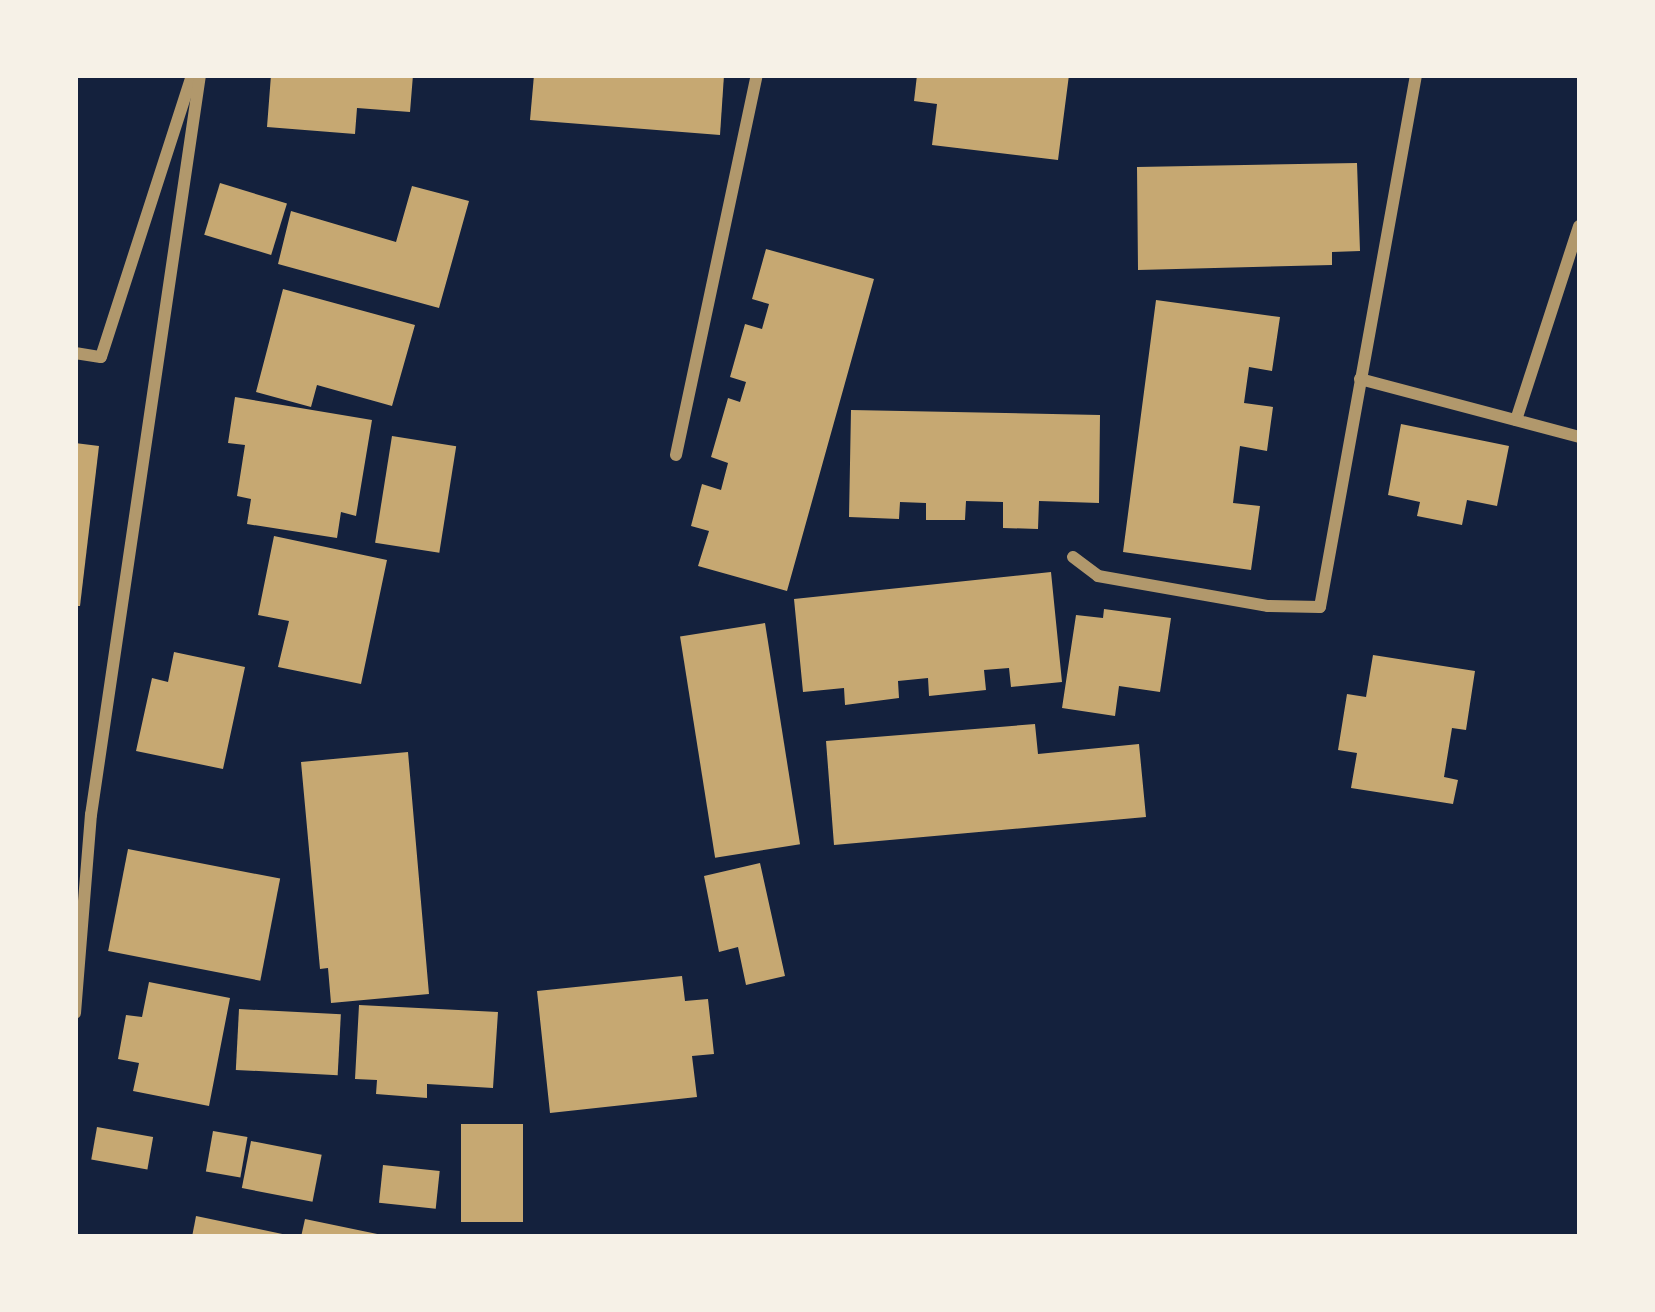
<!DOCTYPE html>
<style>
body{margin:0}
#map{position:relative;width:1655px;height:1312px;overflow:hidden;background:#14213d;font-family:Lato,sans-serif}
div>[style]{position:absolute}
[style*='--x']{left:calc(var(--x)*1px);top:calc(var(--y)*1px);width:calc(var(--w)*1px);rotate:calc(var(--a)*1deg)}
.building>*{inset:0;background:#c6a872;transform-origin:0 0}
.minor>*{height:12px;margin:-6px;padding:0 6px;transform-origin:6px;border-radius:6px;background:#b1986c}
span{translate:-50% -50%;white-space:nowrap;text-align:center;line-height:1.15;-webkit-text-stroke:9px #f6f1e7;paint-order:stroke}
.frame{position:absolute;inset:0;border:78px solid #f6f1e7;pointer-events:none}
</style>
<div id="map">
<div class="building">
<div style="clip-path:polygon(271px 75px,413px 75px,410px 112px,357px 108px,355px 134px,267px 127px)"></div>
<div style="clip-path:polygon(534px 75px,724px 75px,720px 135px,530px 120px)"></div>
<div style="clip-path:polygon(917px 75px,1069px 75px,1058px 160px,932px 145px,937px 104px,914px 101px)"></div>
<div style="clip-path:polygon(1357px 163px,1360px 251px,1332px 252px,1332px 265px,1138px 270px,1137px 167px)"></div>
<div style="left:220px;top:183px;width:70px;height:54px;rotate:17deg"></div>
<div style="clip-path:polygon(412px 186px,469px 201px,439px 308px,278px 264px,291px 211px,396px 242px)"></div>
<div style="clip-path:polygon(766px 249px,874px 279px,787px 591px,698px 566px,709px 531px,691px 526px,702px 484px,721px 490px,728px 463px,711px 457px,728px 398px,740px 402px,746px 382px,730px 377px,745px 324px,762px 329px,769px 304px,752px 299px)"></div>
<div style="clip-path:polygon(283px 289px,415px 325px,392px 406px,317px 385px,311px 407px,256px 392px)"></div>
<div style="clip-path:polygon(1156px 300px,1280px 317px,1272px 371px,1249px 367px,1244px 403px,1273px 407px,1267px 451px,1240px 446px,1233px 503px,1260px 506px,1251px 570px,1123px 552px)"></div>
<div style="clip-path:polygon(235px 397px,372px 420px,356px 516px,341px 512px,337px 538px,247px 524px,251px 499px,237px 496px,245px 445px,228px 443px)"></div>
<div style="clip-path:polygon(851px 410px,1100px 415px,1099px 503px,1039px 501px,1038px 529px,1003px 528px,1003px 502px,966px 501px,965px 520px,926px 520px,926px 503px,900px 502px,899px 519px,849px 517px)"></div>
<div style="clip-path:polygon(1401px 424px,1509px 446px,1497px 506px,1467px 500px,1462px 525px,1417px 516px,1420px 502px,1388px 495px)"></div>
<div style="left:392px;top:436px;width:65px;height:108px;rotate:9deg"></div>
<div style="clip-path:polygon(75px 443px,99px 446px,80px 606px,75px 606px)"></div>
<div style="clip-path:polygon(274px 536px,387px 560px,361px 684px,278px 667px,289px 621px,258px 615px)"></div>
<div style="clip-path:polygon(1051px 572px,1062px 682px,1011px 687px,1009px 668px,984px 670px,986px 690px,929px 696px,928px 678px,898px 681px,899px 698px,845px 705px,844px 688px,803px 692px,794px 599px)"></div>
<div style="clip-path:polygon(1104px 609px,1171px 618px,1160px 692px,1119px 686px,1115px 716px,1062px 708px,1076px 615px,1103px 618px)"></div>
<div style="left:765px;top:623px;width:224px;height:86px;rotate:81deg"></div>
<div style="clip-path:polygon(174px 652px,245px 667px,223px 769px,136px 751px,152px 678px,168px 682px)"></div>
<div style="clip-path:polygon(1373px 655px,1475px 671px,1466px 730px,1452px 728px,1444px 777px,1458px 780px,1453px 804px,1351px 788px,1357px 753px,1338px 750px,1347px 694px,1366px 697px)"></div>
<div style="clip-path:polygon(1035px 724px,1038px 754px,1139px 744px,1146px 817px,834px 845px,826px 741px)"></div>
<div style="clip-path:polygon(408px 752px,429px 994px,331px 1003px,328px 968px,320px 969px,301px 762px)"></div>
<div style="left:128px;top:849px;width:155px;height:104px;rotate:11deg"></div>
<div style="clip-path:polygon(760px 863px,785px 976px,746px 985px,738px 947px,719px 952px,704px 876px)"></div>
<div style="clip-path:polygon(682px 976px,685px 1001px,708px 999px,714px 1054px,692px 1056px,697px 1097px,550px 1113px,537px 991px)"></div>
<div style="clip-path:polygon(149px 982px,230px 998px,209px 1106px,133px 1091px,139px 1063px,118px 1059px,126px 1015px,142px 1017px)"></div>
<div style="clip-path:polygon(359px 1005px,498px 1012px,493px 1088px,427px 1084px,427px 1098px,376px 1094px,377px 1080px,355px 1079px)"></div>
<div style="left:239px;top:1009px;width:102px;height:61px;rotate:3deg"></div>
<div style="left:461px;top:1124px;width:62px;height:98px"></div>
<div style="left:97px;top:1127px;width:57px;height:33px;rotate:10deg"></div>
<div style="left:213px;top:1131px;width:35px;height:41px;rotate:10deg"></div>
<div style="left:251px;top:1141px;width:72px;height:48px;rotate:11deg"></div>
<div style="left:383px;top:1165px;width:57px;height:38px;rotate:6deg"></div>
<div style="clip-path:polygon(196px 1216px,287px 1235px,287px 1237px,192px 1237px)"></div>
<div style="clip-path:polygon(305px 1219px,382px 1235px,381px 1237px,301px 1237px)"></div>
</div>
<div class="minor">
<div style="--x:75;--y:353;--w:26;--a:9"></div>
<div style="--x:101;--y:357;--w:296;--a:-72.1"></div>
<div style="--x:1360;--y:379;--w:228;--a:14.8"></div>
<div style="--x:1516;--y:420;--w:204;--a:-72"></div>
<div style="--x:676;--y:455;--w:389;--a:-78"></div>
<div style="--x:1073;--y:557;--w:31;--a:37"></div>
<div style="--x:1098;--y:576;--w:173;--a:10"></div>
<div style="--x:1268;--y:606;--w:52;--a:1.1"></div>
<div style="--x:1320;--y:607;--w:541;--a:-79.77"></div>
<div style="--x:75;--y:1013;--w:199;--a:-85.4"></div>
<div style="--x:91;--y:815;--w:748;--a:-81.62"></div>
</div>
<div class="frame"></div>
</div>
